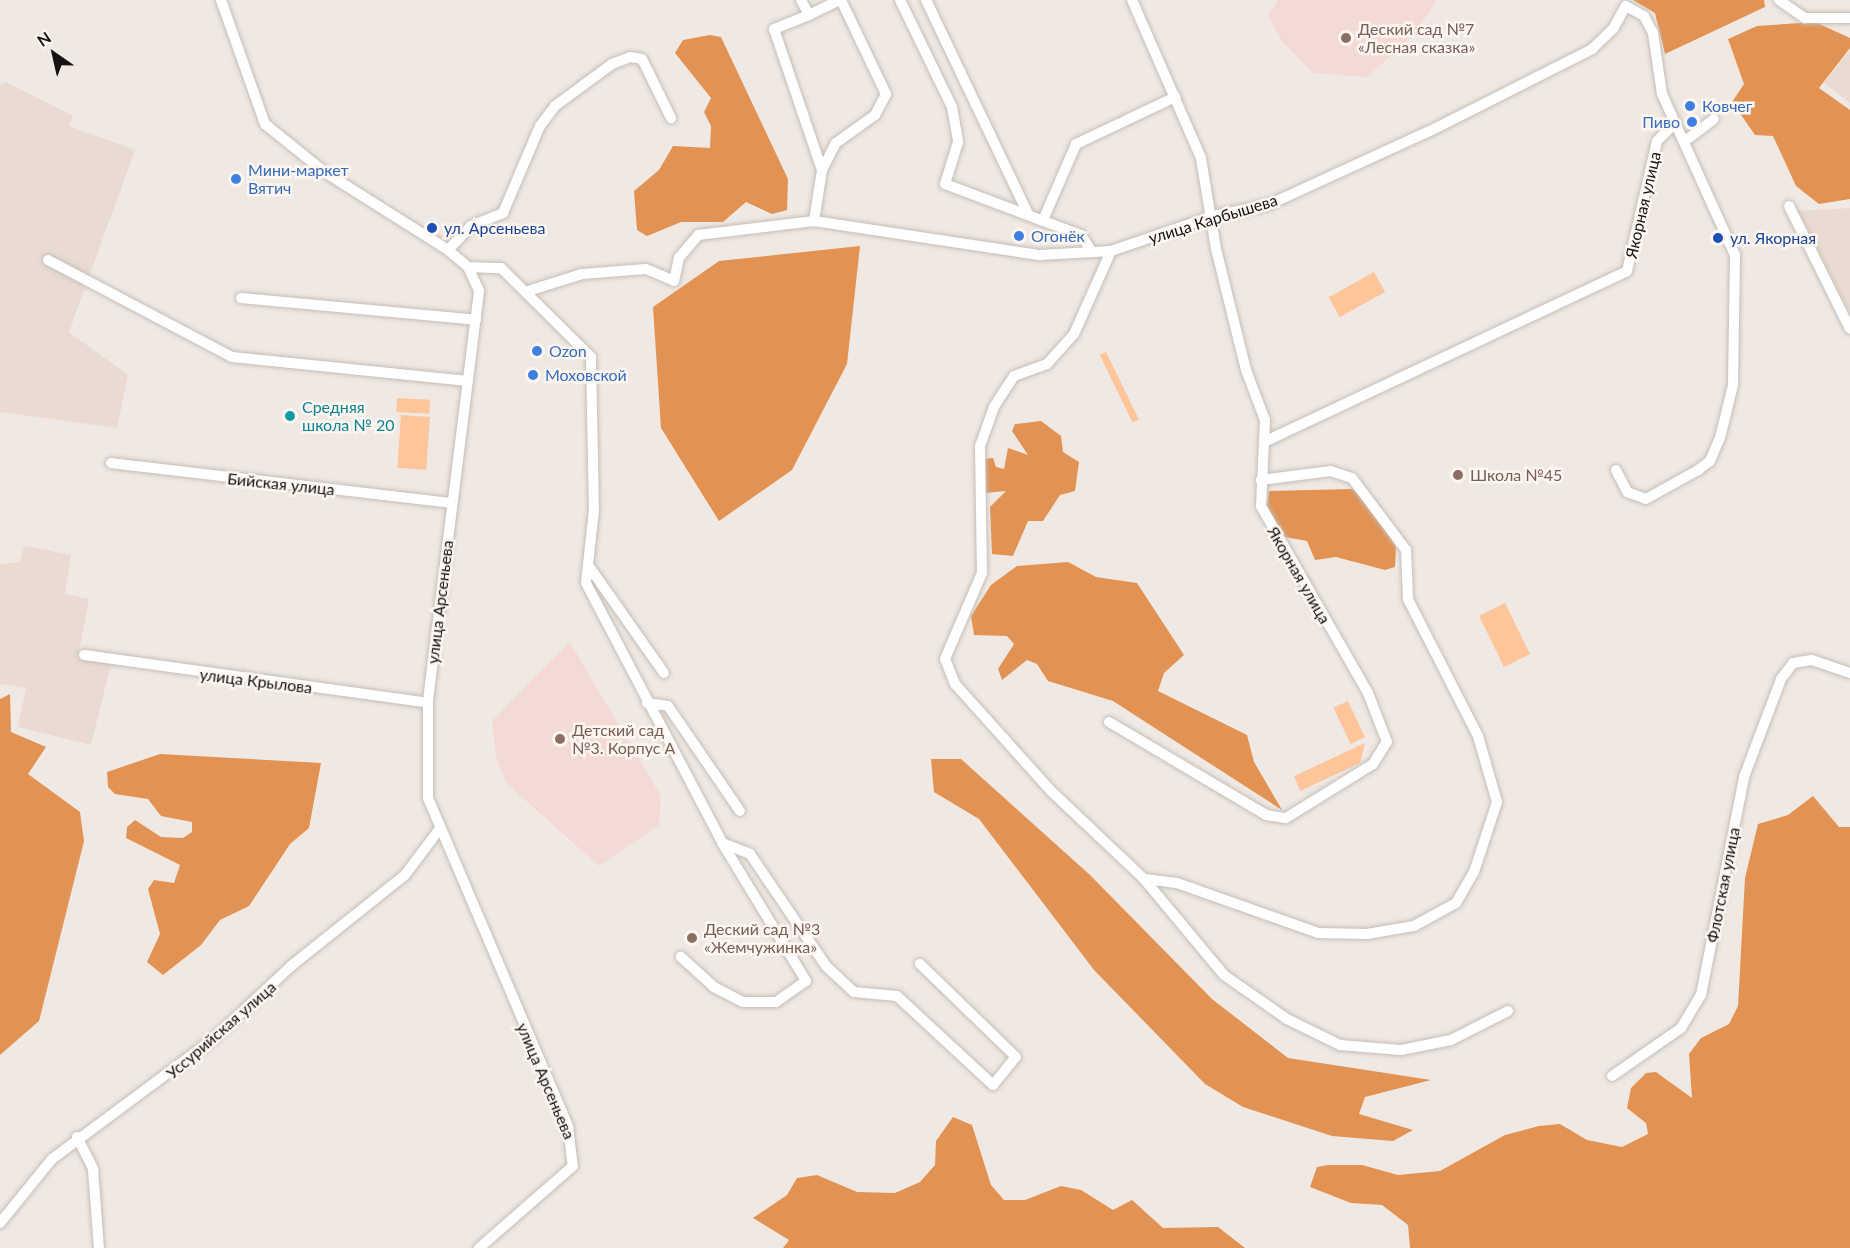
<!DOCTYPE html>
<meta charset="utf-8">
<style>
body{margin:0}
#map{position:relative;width:1850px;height:1248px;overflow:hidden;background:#f0e9e3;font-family:Lato,sans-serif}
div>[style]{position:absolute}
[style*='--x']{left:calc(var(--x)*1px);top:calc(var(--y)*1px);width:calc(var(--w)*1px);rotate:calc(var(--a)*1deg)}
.built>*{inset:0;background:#e9dbd1}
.education>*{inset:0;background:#f4dad5}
.green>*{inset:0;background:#fec49a;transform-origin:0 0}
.forest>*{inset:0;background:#e29252}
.roads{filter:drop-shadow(0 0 2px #c5beb8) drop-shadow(0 0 2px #c5beb8)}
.minor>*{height:10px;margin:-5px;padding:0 5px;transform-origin:5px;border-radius:5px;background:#fff}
.dots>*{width:16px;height:16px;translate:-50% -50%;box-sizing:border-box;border:3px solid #fef6f1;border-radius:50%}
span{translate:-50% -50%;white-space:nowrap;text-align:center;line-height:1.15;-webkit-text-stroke:5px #fef6f1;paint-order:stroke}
.education-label{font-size:16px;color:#785e54}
.left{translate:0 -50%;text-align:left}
.shop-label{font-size:16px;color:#366cbe}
.right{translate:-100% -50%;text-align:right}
.street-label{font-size:16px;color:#151211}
.transit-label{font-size:16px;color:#164399}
.culture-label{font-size:16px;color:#0d838f}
.north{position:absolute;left:24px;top:24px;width:60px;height:60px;-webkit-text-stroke:4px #fef6f1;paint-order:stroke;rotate:326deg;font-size:16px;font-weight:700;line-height:24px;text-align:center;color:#151211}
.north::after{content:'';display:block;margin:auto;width:21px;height:27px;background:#151211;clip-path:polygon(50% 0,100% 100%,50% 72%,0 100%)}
</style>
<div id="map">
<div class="built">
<div style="clip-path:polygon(1850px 50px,1850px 103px,1824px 83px)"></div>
<div style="clip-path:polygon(6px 82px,73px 116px,69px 126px,135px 150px,69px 332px,128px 375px,117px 428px,0 412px,0 85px)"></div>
<div style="clip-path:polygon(1850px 208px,1850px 312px,1798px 211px)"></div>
<div style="clip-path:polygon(24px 546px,71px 555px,65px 594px,89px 599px,78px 657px,111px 664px,91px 745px,18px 727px,26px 688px,0 684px,0 564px,20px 562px)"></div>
</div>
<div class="education">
<div style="clip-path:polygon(1278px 0,1437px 0,1413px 36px,1367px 77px,1313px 73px,1281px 40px,1268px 15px)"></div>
<div style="clip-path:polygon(570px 642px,661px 796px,659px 825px,599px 866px,506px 783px,496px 757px,492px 721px)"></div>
</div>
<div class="green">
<div style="left:1374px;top:272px;width:23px;height:52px;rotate:61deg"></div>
<div style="left:1106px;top:352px;width:75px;height:7px;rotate:64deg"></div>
<div style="left:397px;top:398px;width:33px;height:14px;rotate:3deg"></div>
<div style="left:401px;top:415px;width:29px;height:53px;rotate:4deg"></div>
<div style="left:1505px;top:603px;width:57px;height:29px;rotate:64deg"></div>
<div style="left:1348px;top:701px;width:40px;height:16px;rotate:65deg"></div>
<div style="clip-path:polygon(1365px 743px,1360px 763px,1300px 791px,1294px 776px)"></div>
</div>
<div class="forest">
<div style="clip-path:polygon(1633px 0,1764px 0,1765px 7px,1665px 54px,1655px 13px)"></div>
<div style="clip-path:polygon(1815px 22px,1850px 38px,1850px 48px,1819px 88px,1850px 110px,1850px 199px,1819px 204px,1796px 186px,1773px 136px,1755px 135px,1732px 102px,1744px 84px,1728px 39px,1757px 26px)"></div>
<div style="clip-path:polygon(710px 35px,721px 37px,788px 179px,787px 210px,772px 214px,746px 202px,723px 222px,681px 222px,647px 236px,637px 230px,634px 191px,659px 170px,673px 146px,710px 148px,711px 126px,704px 112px,711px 98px,675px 53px,683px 40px)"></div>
<div style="clip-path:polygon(860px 246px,847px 364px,792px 470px,719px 521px,661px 428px,653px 307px,719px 261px)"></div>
<div style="clip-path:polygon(1041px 421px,1061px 436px,1063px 452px,1079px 462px,1075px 491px,1060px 495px,1043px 521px,1028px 521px,1013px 556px,992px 554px,990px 507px,1006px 491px,984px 493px,984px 459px,993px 458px,996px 467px,1004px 469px,1008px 448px,1028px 455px,1012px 431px,1015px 424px)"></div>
<div style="clip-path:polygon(1352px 489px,1369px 504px,1396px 547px,1395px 567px,1385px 570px,1336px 557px,1315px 560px,1307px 541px,1285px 537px,1267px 506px,1269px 491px)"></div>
<div style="clip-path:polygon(1068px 562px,1096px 577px,1137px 583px,1184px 655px,1164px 673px,1158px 691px,1247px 735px,1254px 762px,1282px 810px,1113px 701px,1048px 681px,1037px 664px,1027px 660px,1002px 680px,998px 669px,1014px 644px,1007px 636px,974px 635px,971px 616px,991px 585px,1017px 566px)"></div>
<div style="clip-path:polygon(10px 694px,11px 732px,46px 747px,28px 774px,80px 812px,84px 841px,39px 1021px,0 1055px,0 699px)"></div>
<div style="clip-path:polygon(160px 754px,321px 763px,309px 828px,290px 844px,249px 906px,220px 920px,201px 945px,163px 975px,147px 962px,160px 934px,148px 889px,154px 880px,174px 883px,180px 865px,126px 838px,127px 827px,135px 820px,161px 837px,183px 838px,192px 832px,192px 822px,161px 816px,148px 799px,115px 794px,108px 787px,107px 772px)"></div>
<div style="clip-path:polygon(931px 759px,961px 759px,1090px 875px,1212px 999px,1288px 1058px,1431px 1080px,1365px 1097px,1359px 1114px,1413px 1130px,1393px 1141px,1332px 1136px,1243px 1107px,1205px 1084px,1094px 970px,979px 819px,934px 792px)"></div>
<div style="clip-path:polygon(1813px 796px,1839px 827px,1850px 827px,1850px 1248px,1410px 1248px,1408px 1225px,1382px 1205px,1351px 1203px,1310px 1187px,1317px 1167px,1328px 1165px,1362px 1165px,1398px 1175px,1440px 1171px,1505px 1135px,1539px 1126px,1560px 1124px,1587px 1140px,1622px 1147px,1648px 1134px,1646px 1123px,1627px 1108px,1631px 1088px,1646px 1073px,1656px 1072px,1692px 1098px,1689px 1054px,1701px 1038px,1729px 1024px,1738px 1006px,1745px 878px,1758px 824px,1788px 815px)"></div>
<div style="clip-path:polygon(953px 1117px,972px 1125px,991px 1185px,1004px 1200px,1025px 1200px,1061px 1186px,1081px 1190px,1113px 1210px,1132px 1200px,1163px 1228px,1218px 1227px,1245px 1248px,783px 1248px,789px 1240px,753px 1218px,787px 1195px,797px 1178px,817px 1175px,857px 1192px,895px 1193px,920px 1182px,935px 1165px,936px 1141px)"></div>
</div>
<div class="roads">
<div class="minor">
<div style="--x:221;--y:0;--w:132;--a:70.5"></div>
<div style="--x:265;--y:124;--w:75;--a:39"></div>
<div style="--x:323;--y:171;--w:148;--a:32.3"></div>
<div style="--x:448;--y:250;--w:26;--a:40"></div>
<div style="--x:468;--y:267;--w:26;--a:65"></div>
<div style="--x:479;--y:291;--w:415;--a:97.1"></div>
<div style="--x:428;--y:703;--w:95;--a:90"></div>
<div style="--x:428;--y:798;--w:358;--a:66.9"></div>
<div style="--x:568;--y:1127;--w:39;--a:83"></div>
<div style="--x:573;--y:1166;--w:125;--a:138.9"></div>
<div style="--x:801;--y:0;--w:17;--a:62"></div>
<div style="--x:809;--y:15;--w:38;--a:158"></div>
<div style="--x:774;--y:29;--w:149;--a:71.2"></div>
<div style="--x:822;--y:170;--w:52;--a:98.9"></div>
<div style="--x:900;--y:0;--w:119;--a:64.1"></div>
<div style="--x:952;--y:107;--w:36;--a:80"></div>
<div style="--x:958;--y:142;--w:44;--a:107.2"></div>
<div style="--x:945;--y:184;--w:145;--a:20.6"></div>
<div style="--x:1081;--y:235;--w:20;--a:57"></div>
<div style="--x:926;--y:0;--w:237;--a:64.5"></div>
<div style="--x:1779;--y:0;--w:32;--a:35"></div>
<div style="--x:1805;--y:18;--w:45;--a:0"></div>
<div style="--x:809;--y:15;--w:34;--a:-26"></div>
<div style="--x:1685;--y:141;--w:36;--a:-37"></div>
<div style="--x:822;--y:170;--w:30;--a:-63"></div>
<div style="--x:836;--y:143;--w:48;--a:-35.7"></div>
<div style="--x:875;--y:115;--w:24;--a:-62"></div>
<div style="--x:886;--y:94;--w:104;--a:-115.6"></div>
<div style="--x:1789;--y:206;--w:137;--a:63.6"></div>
<div style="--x:1043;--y:220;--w:83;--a:-66.5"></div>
<div style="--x:1076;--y:144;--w:110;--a:-25.4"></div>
<div style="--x:448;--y:250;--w:33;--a:-46"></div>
<div style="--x:471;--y:226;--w:35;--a:-22"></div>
<div style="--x:503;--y:213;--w:95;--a:-67"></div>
<div style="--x:540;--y:126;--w:25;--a:-53"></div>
<div style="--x:555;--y:106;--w:71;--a:-36.4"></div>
<div style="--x:612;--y:64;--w:19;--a:-21"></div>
<div style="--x:630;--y:57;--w:12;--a:9"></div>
<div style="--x:642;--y:59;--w:66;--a:63.8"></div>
<div style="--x:1111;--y:251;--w:91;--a:114"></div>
<div style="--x:1074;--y:334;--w:40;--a:132"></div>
<div style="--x:1047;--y:364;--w:35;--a:160"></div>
<div style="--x:1014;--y:376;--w:37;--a:123"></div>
<div style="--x:994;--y:407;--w:41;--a:109.7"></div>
<div style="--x:980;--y:446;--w:127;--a:89.1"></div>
<div style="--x:982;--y:573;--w:94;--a:113.3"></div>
<div style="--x:945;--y:659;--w:27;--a:68"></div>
<div style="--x:955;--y:684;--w:142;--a:48.1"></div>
<div style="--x:1050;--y:790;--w:129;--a:43.4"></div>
<div style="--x:1144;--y:879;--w:125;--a:50.2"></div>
<div style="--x:1224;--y:975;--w:77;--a:34.9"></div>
<div style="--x:1287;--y:1019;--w:59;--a:26.1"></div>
<div style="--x:1340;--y:1045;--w:61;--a:4.7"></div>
<div style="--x:1401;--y:1050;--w:51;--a:-11.3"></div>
<div style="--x:1451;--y:1040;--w:64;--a:-27"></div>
<div style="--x:48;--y:260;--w:208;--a:27.8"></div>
<div style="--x:232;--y:357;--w:237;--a:5.8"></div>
<div style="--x:468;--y:267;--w:33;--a:2"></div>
<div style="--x:501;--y:268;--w:127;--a:44.7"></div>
<div style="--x:591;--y:357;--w:153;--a:88.9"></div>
<div style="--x:594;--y:510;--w:73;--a:96.3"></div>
<div style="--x:586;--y:583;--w:297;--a:62.3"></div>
<div style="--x:724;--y:846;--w:158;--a:58.7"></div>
<div style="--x:806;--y:981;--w:37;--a:145"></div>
<div style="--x:776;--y:1002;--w:33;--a:180"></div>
<div style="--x:743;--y:1002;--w:33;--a:-153"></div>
<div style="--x:714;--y:987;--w:45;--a:-137.7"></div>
<div style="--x:528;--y:291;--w:57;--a:-17.5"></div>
<div style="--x:582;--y:274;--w:64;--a:-4.5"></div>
<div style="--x:646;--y:269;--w:30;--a:23"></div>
<div style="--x:674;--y:281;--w:24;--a:-78"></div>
<div style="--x:679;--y:258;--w:30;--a:-50"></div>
<div style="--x:698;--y:235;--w:117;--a:-6.9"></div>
<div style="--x:814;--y:221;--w:229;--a:8.6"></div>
<div style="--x:1040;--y:255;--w:71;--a:-3.2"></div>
<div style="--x:1111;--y:251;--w:108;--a:-18.9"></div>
<div style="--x:1213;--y:216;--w:56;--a:-11.3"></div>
<div style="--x:1268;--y:205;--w:178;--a:-24.6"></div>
<div style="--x:1430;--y:131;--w:182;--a:-26.8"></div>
<div style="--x:1592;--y:49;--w:29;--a:-44"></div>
<div style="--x:1613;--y:29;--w:26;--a:-61"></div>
<div style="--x:241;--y:298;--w:236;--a:5.3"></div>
<div style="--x:1264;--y:442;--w:401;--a:-25.2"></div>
<div style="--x:1627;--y:271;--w:133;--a:-77"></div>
<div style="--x:1657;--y:141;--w:24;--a:-45"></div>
<div style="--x:111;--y:463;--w:343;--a:6.7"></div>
<div style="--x:1616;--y:470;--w:25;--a:63"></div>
<div style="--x:1627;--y:492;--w:20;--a:20"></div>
<div style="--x:1646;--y:499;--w:60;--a:-29.1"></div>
<div style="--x:1698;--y:470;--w:15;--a:-37"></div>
<div style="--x:1710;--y:461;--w:25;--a:-67"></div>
<div style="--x:1720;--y:438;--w:55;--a:-76.2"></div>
<div style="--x:1733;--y:385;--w:130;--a:-89.1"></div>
<div style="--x:1735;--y:255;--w:177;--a:-114.4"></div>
<div style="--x:1662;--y:94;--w:62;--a:-98.4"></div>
<div style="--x:1653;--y:33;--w:19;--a:-118"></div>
<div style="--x:1644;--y:16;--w:21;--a:-151"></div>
<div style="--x:588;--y:565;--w:132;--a:54.9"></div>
<div style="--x:84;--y:655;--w:347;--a:7.9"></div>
<div style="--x:647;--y:703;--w:21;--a:8"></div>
<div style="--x:668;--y:706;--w:127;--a:55.6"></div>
<div style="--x:1109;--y:722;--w:182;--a:30.6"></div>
<div style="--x:1266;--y:815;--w:20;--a:9"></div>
<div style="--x:1286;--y:818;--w:102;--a:-31.8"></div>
<div style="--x:1373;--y:764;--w:26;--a:-58"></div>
<div style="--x:1387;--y:742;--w:53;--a:-111.2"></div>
<div style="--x:1368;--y:693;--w:215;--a:-119.8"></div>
<div style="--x:1261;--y:506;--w:86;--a:-87.3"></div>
<div style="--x:1265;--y:420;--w:53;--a:-110.8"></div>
<div style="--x:1246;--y:370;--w:125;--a:-103.9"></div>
<div style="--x:1216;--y:249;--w:92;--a:-99.4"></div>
<div style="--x:1201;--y:158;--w:172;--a:-113.6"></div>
<div style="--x:722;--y:843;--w:30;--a:21"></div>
<div style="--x:750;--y:854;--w:135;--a:55.8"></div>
<div style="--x:826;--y:966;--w:38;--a:43"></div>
<div style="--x:854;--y:992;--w:43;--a:5.3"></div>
<div style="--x:897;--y:996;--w:131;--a:42.8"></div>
<div style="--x:993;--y:1085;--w:36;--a:-51"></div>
<div style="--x:1016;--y:1057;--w:134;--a:-135.9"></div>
<div style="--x:1144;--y:879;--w:33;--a:7"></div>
<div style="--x:1177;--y:883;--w:150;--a:19.5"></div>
<div style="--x:1318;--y:933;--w:49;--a:1.2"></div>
<div style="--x:1367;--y:934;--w:48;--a:-9.7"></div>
<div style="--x:1414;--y:926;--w:48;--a:-28.7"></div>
<div style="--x:1456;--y:903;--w:36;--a:-60"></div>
<div style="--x:1474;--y:872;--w:74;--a:-71.8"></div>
<div style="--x:1497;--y:802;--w:69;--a:-106.1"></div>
<div style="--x:1478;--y:736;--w:154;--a:-117.1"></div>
<div style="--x:1408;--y:599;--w:49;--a:-92.3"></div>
<div style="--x:1406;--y:550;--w:90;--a:-126.9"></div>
<div style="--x:1352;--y:478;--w:22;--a:-162"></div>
<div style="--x:1331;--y:471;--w:71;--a:172.7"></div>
<div style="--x:1612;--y:1076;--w:84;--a:-34.8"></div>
<div style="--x:1681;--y:1028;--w:39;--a:-59"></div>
<div style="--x:1701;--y:995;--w:222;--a:-78.8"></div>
<div style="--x:1744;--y:777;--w:105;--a:-69.3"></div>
<div style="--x:1781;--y:679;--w:20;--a:-53"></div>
<div style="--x:1793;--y:663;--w:19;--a:-9"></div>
<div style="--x:1812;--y:660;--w:40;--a:18.9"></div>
<div style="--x:77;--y:1137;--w:36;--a:63"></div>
<div style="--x:93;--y:1169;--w:79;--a:85.7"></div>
<div style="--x:0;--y:1223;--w:82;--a:-50.9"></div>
<div style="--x:52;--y:1159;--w:199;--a:-36.6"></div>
<div style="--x:212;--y:1040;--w:108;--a:-43.1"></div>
<div style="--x:291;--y:966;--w:146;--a:-38.6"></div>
<div style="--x:405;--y:875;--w:55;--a:-53.1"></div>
</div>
</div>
<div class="dots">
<div style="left:1346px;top:38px;background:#8d6e63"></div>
<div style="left:1690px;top:106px;background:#3f7fe0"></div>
<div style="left:1692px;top:122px;background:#3f7fe0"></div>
<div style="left:236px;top:179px;background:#3f7fe0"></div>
<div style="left:432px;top:228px;background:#1a4fb4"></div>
<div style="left:1019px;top:236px;background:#3f7fe0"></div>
<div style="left:1718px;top:238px;background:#1a4fb4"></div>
<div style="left:537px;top:351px;background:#3f7fe0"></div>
<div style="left:533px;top:375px;background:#3f7fe0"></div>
<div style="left:290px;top:416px;background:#0f9aa8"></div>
<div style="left:1458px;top:475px;background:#8d6e63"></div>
<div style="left:560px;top:739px;background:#8d6e63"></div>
<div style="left:692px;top:938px;background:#8d6e63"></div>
</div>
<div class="education-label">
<span class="left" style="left:1358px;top:38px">Деский сад №7<br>«Лесная сказка»</span>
<span class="left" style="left:1470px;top:475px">Школа №45</span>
<span class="left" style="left:572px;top:739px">Детский сад<br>№3. Корпус А</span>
<span class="left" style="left:704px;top:938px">Деский сад №3<br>«Жемчужинка»</span>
</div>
<div class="shop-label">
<span class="left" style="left:1702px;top:106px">Ковчег</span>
<span class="right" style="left:1680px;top:122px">Пиво</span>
<span class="left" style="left:248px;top:179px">Мини-маркет<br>Вятич</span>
<span class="left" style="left:1031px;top:236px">Огонёк</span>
<span class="left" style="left:549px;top:351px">Ozon</span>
<span class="left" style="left:545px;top:375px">Моховской</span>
</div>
<div class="street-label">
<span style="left:1643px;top:205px;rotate:-77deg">Якорная улица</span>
<span style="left:1213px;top:219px;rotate:-17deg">улица Карбышева</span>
<span style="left:281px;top:484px;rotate:6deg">Бийская улица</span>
<span style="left:1299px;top:575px;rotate:60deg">Якорная улица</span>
<span style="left:440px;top:602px;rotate:-83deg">улица Арсеньева</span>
<span style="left:256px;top:681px;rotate:7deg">улица Крылова</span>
<span style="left:1723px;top:885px;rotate:-79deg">Флотская улица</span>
<span style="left:221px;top:1030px;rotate:-41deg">Уссурийская улица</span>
<span style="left:546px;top:1081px;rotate:67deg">улица Арсеньева</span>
</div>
<div class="transit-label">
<span class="left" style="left:444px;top:228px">ул. Арсеньева</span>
<span class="left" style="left:1730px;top:238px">ул. Якорная</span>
</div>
<div class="culture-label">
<span class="left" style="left:302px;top:416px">Средняя<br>школа № 20</span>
</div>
<div class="north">N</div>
</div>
